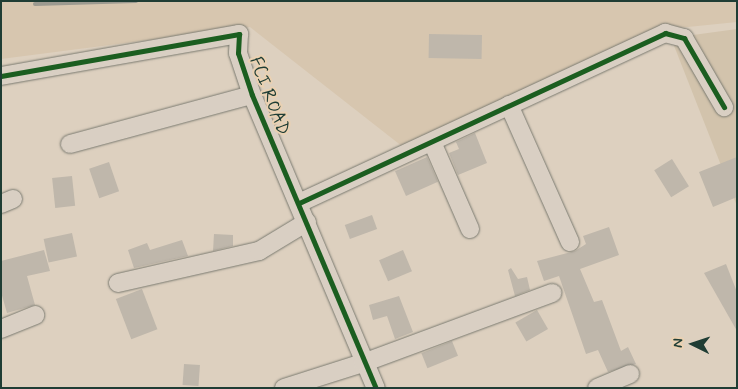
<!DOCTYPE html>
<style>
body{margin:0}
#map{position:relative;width:738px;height:389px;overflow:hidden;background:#ddd0bf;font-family:Mynerve,sans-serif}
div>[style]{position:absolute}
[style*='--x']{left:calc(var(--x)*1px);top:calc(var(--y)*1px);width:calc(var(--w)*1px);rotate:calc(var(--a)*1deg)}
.built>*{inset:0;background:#d7c6af}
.green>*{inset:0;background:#d2c3ac}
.building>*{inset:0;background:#bfb7ab;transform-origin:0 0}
.roads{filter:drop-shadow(0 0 1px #7a7a70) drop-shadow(0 0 1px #7a7a70)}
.minor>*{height:18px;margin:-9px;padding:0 9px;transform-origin:9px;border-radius:9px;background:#d9cfc3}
.rail>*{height:4px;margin:-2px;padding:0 2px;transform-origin:2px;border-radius:2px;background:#9c9a90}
.cycleway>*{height:5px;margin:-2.5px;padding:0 2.5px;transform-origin:2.5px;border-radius:2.5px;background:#1b5e20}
span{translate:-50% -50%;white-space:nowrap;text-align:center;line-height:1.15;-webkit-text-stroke:4px #ead1b2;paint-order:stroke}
.street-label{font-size:18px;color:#1f3d34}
.frame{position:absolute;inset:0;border:2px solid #1f3d34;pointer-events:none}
.north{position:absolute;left:668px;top:319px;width:50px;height:50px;-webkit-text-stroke:4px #ead1b2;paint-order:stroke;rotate:274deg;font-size:14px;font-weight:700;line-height:20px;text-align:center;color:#1f3d34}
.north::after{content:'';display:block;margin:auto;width:18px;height:22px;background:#1f3d34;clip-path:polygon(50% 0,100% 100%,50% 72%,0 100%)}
</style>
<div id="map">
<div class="built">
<div style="clip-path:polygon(1px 1px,737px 1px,737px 22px,668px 29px,403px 147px,250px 27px,1px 59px)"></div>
</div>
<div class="green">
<div style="clip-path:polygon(737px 29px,737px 206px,671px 38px)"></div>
</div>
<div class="building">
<div style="left:429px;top:34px;width:53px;height:24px;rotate:1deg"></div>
<div style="clip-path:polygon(475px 133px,487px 163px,458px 175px,449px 153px,459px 149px,456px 142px)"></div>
<div style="left:427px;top:157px;width:27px;height:35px;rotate:66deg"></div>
<div style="clip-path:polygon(737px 157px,737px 197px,713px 207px,699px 172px)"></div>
<div style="left:672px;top:159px;width:32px;height:21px;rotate:58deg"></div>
<div style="left:109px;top:162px;width:31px;height:21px;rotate:71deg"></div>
<div style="left:72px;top:176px;width:30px;height:20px;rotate:84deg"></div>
<div style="left:372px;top:215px;width:15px;height:29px;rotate:70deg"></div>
<div style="clip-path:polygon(609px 227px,619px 255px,580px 269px,594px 302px,602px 300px,621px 351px,628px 347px,636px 364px,608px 372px,598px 350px,586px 354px,559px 276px,544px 281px,537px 261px,575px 251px,586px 244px,583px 236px)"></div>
<div style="left:72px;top:233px;width:24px;height:29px;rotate:78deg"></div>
<div style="clip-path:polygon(214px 234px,233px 235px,233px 246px,213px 251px)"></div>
<div style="clip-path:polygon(182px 240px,188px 256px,134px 268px,128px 250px,147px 243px,150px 250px)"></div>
<div style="clip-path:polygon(44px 250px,50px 271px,27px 276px,35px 305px,7px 313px,1px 292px,1px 261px)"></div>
<div style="left:403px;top:250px;width:23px;height:26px;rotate:67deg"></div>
<div style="clip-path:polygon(726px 264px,737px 292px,737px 331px,704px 273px)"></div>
<div style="clip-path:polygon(511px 268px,518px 279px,527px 277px,530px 290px,515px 296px,508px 270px)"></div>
<div style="left:142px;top:289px;width:43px;height:28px;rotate:69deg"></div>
<div style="clip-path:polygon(399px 296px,413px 332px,395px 339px,387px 316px,373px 320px,369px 305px)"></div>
<div style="left:537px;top:310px;width:22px;height:25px;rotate:60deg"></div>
<div style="left:452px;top:341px;width:16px;height:33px;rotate:68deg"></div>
<div style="left:184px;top:364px;width:16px;height:21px;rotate:4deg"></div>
</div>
<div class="roads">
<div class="minor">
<div style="--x:1;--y:76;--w:242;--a:-10"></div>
<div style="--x:239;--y:34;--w:19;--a:93"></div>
<div style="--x:238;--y:53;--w:44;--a:71.6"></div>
<div style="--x:252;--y:95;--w:318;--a:67.1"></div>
<div style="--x:509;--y:105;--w:150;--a:66"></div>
<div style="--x:432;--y:142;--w:95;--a:66.4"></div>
<div style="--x:70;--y:144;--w:188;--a:-15.1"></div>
<div style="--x:299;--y:203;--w:404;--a:-24.9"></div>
<div style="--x:665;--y:33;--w:20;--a:15"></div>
<div style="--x:684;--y:38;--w:80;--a:59.9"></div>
<div style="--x:1;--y:204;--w:13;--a:-23"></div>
<div style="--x:118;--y:283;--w:145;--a:-12.8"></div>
<div style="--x:259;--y:251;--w:56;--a:-31.1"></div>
<div style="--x:1;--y:329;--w:37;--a:-22"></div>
<div style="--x:284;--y:388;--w:83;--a:-17.6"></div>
<div style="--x:363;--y:363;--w:202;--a:-20.3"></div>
<div style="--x:597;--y:388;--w:36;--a:-23"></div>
</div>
</div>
<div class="rail">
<div style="--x:35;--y:4;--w:101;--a:-1.7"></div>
</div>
<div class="cycleway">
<div style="--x:1;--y:76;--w:242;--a:-10"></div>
<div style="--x:239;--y:34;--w:19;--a:93"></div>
<div style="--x:238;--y:53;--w:44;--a:71.6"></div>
<div style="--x:252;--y:95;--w:318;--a:67.1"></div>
<div style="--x:299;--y:203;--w:404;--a:-24.9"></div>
<div style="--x:665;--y:33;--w:20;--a:15"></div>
<div style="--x:684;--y:38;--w:80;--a:59.9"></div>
</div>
<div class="street-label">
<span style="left:269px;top:96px;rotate:69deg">FCI ROAD</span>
</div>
<div class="frame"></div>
<div class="north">N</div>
</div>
